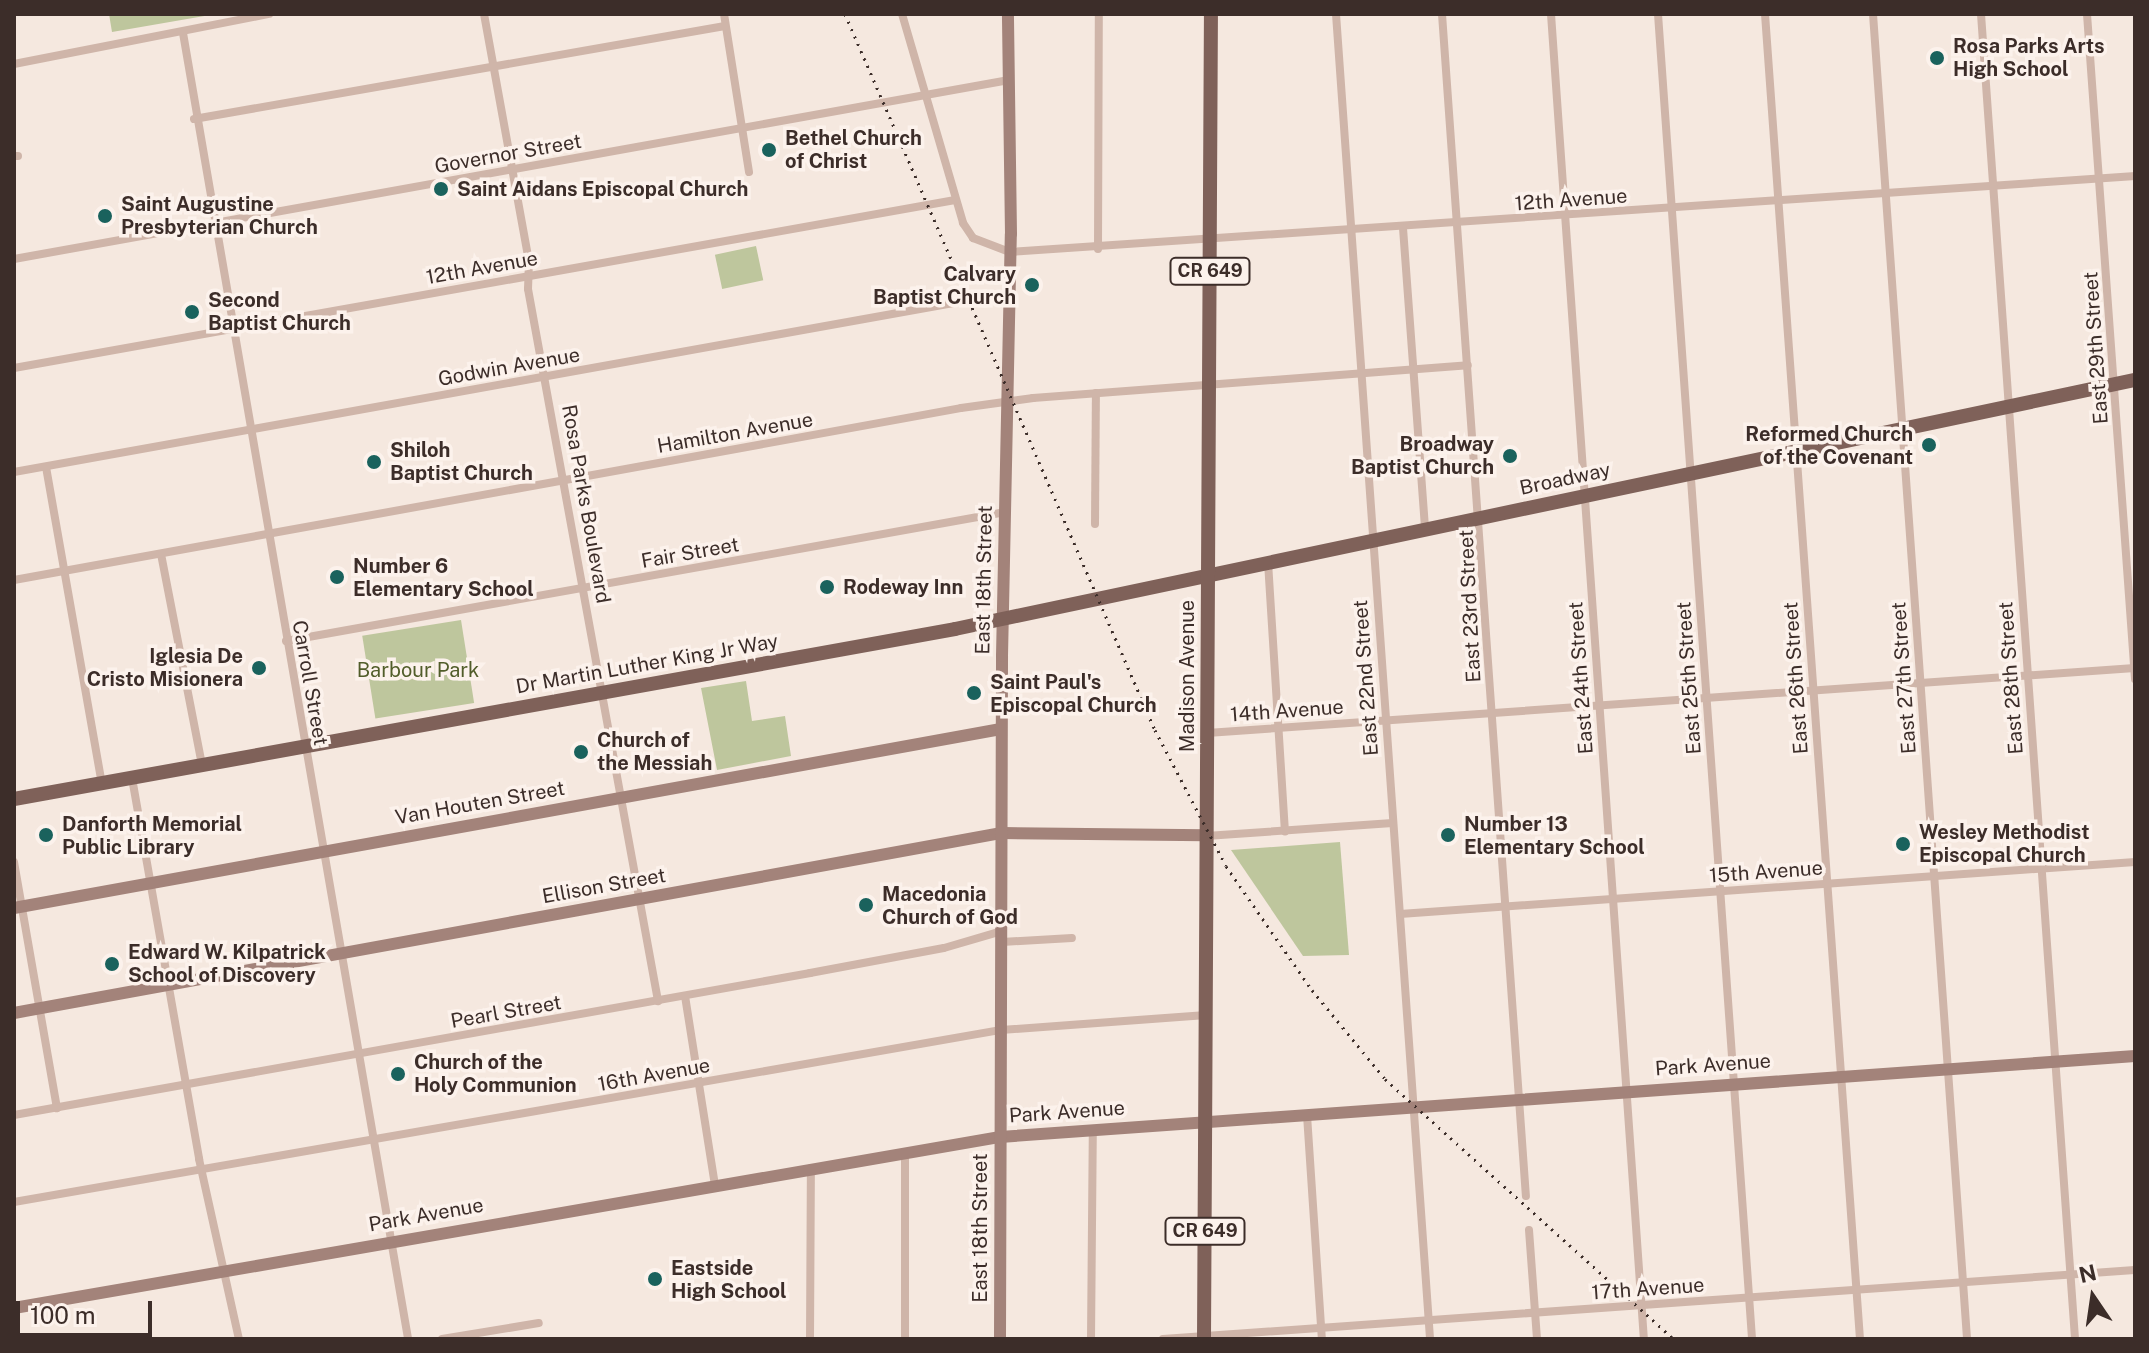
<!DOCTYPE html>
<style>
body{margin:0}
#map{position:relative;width:2149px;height:1353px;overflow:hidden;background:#f5e8df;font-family:"Public Sans",sans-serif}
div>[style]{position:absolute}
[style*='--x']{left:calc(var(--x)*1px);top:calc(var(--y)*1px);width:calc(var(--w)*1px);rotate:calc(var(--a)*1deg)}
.green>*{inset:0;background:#bec69d;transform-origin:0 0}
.street>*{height:8px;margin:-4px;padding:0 4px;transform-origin:4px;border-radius:4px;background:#cfb5a9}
.secondary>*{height:12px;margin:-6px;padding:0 6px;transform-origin:6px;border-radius:6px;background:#a3837a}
.primary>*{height:14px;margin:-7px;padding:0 7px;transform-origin:7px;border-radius:7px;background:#7f6159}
.rail>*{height:3px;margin-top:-1.5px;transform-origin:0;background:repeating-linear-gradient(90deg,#3c2d29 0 2px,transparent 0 8px)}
.dots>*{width:22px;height:22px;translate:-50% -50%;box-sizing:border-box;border:4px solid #fcf2ec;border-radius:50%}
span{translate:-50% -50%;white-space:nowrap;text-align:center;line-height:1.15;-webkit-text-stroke:7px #fcf2ec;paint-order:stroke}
.shield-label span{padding:2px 6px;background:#fcf2ec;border:2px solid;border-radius:6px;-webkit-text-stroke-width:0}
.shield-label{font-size:18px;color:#3c2d29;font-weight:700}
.poi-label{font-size:20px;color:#3c2d29;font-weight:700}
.left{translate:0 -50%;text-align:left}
.right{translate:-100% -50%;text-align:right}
.street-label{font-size:20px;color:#3c2d29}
.park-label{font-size:20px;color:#515d2a}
.frame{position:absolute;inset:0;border:16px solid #3c2d29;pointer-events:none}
.north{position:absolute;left:2053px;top:1257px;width:80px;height:80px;-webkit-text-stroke:6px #fcf2ec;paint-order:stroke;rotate:347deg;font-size:22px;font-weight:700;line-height:32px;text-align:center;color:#3c2d29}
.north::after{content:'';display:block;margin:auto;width:28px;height:36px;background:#3c2d29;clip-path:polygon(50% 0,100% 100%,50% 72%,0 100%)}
.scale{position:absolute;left:16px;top:1301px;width:136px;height:36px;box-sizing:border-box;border:4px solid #3c2d29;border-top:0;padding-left:10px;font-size:24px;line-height:28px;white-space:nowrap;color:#3c2d29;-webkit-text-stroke:6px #fcf2ec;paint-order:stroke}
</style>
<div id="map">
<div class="green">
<div style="clip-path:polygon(109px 14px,216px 14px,112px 32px)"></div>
<div style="left:756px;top:246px;width:35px;height:42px;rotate:78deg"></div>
<div style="left:461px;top:620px;width:84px;height:100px;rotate:81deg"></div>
<div style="clip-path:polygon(746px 681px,752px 721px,785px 716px,791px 756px,717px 770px,701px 688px)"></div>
<div style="clip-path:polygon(1340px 842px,1349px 955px,1303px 956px,1231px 850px)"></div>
</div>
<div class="street">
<div style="--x:484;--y:14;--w:251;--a:79.7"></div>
<div style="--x:529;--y:261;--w:28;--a:92"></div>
<div style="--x:528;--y:289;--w:724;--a:79.65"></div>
<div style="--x:724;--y:14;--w:160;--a:81"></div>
<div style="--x:902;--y:14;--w:218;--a:73.7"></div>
<div style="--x:963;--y:223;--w:18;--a:56"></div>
<div style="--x:973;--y:238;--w:40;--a:21"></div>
<div style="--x:1010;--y:252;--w:1128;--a:-3.86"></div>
<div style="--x:1336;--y:14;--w:1328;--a:85.94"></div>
<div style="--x:1442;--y:14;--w:1185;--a:85.94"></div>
<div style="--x:1551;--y:14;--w:1328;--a:85.99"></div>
<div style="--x:1658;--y:14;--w:1328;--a:85.94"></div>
<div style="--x:1765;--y:14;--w:1328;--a:85.9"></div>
<div style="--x:1873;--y:14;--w:1328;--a:85.94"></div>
<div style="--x:1981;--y:14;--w:1328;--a:85.94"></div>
<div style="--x:2087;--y:14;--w:667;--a:85.87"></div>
<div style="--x:183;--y:33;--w:1325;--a:80.22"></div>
<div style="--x:14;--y:64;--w:260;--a:-11.1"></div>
<div style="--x:194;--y:119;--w:539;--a:-9.93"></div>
<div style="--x:14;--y:156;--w:4;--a:0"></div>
<div style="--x:1403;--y:228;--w:301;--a:85.8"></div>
<div style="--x:1098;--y:249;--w:235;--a:-89.8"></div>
<div style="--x:14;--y:259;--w:1011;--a:-10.2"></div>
<div style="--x:14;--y:368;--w:956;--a:-10.12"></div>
<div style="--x:46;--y:467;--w:321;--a:80"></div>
<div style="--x:14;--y:472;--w:1011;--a:-10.2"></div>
<div style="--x:1095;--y:524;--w:131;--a:-89.6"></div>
<div style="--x:161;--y:554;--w:215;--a:79"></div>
<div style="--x:1268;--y:562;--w:270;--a:86.4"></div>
<div style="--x:14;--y:580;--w:962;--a:-10.29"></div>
<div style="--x:961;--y:408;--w:73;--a:-7.9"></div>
<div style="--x:1033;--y:398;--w:436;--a:-4.3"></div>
<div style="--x:286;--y:641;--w:731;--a:-10.16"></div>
<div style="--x:1207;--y:733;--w:930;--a:-4.01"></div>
<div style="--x:132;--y:778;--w:387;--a:80"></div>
<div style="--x:199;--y:1159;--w:184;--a:77.5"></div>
<div style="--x:1206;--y:836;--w:187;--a:-4"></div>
<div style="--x:14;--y:862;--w:250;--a:80.1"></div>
<div style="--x:1400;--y:914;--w:737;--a:-4.05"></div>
<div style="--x:1002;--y:942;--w:70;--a:-3.3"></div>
<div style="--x:685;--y:996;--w:192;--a:81"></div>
<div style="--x:14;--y:1115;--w:809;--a:-10.11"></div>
<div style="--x:810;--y:973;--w:136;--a:-10.6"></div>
<div style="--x:944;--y:948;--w:60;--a:-16.3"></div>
<div style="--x:1307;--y:1115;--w:225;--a:86.2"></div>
<div style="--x:905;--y:1152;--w:187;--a:90"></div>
<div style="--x:14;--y:1202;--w:1002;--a:-9.89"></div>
<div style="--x:1001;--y:1030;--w:206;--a:-4.2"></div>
<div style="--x:1529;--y:1230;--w:109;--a:85.8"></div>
<div style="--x:442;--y:1339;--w:98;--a:-9.4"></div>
<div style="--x:810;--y:1339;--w:171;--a:-89.7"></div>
<div style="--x:1091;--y:1339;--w:209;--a:-89.5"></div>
<div style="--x:1163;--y:1339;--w:974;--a:-4.06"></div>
</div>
<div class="secondary">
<div style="--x:14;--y:908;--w:1003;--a:-10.28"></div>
<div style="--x:14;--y:1013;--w:1004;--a:-10.33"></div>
<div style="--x:1002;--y:833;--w:203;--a:0.6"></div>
<div style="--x:14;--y:1308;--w:1001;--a:-9.84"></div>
<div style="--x:1000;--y:1137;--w:1138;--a:-4.08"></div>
<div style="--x:1000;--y:1339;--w:683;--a:-89.83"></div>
<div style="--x:1002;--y:656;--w:422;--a:-88.8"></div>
<div style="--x:1011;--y:234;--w:220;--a:-90.8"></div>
</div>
<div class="primary">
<div style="--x:14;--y:799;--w:956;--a:-10.24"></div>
<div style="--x:955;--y:629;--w:1206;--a:-11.92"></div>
<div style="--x:1204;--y:1339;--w:1325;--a:-89.7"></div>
</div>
<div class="rail">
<div style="--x:845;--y:14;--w:780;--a:66.59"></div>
<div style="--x:1155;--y:730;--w:153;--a:62.4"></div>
<div style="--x:1226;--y:866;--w:151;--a:55.3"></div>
<div style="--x:1312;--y:990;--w:115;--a:50.6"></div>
<div style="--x:1385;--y:1079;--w:389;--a:42"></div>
</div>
<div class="dots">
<div style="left:1937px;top:58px;background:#1a625d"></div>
<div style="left:769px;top:150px;background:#1a625d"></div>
<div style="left:441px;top:189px;background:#1a625d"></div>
<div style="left:105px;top:216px;background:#1a625d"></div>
<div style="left:1032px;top:285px;background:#1a625d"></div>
<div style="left:192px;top:312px;background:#1a625d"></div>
<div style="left:1929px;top:445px;background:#1a625d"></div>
<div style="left:1510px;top:456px;background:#1a625d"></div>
<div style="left:374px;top:462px;background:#1a625d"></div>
<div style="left:337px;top:577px;background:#1a625d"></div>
<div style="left:827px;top:587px;background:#1a625d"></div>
<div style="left:259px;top:668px;background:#1a625d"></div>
<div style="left:974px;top:693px;background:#1a625d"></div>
<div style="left:581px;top:752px;background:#1a625d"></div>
<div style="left:46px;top:835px;background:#1a625d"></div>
<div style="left:1448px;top:835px;background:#1a625d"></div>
<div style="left:1903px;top:844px;background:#1a625d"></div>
<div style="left:866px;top:905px;background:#1a625d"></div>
<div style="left:112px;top:964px;background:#1a625d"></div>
<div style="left:398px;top:1074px;background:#1a625d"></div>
<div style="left:655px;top:1279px;background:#1a625d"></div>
</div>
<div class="shield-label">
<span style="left:1210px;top:271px">CR 649</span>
<span style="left:1205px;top:1231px">CR 649</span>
</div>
<div class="poi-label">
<span class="left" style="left:1953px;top:58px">Rosa Parks Arts<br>High School</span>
<span class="left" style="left:785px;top:150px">Bethel Church<br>of Christ</span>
<span class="left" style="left:457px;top:189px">Saint Aidans Episcopal Church</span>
<span class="left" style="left:121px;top:216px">Saint Augustine<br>Presbyterian Church</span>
<span class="right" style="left:1016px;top:286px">Calvary<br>Baptist Church</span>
<span class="left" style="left:208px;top:312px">Second<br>Baptist Church</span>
<span class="right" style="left:1913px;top:446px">Reformed Church<br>of the Covenant</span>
<span class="right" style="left:1494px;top:456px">Broadway<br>Baptist Church</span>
<span class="left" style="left:390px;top:462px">Shiloh<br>Baptist Church</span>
<span class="left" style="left:353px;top:578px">Number 6<br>Elementary School</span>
<span class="left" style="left:843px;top:587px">Rodeway Inn</span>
<span class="right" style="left:243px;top:668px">Iglesia De<br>Cristo Misionera</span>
<span class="left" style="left:990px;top:694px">Saint Paul's<br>Episcopal Church</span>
<span class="left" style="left:597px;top:752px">Church of<br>the Messiah</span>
<span class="left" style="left:62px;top:836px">Danforth Memorial<br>Public Library</span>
<span class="left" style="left:1464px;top:836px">Number 13<br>Elementary School</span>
<span class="left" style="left:1919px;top:844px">Wesley Methodist<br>Episcopal Church</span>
<span class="left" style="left:882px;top:906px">Macedonia<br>Church of God</span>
<span class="left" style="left:128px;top:964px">Edward W. Kilpatrick<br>School of Discovery</span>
<span class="left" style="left:414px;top:1074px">Church of the<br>Holy Communion</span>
<span class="left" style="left:671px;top:1280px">Eastside<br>High School</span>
</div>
<div class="street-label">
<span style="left:508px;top:154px;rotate:-10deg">Governor Street</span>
<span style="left:1571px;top:200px;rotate:-4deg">12th Avenue</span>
<span style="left:482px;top:268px;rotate:-10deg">12th Avenue</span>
<span style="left:2096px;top:348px;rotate:-94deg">East 29th Street</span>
<span style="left:509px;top:367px;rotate:-10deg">Godwin Avenue</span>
<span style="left:735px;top:433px;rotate:-10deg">Hamilton Avenue</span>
<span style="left:1565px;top:479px;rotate:-12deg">Broadway</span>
<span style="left:586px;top:504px;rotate:80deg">Rosa Parks Boulevard</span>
<span style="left:690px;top:553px;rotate:-10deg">Fair Street</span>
<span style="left:984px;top:580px;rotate:-89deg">East 18th Street</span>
<span style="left:1470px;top:606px;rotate:-93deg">East 23rd Street</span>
<span style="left:647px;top:664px;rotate:-10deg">Dr Martin Luther King Jr Way</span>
<span style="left:1187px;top:676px;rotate:-90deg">Madison Avenue</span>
<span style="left:1366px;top:678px;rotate:-94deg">East 22nd Street</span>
<span style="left:1581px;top:678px;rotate:-94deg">East 24th Street</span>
<span style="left:1689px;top:678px;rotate:-94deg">East 25th Street</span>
<span style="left:1796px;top:678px;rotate:-94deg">East 26th Street</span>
<span style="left:1904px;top:678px;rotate:-94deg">East 27th Street</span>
<span style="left:2011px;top:678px;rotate:-94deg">East 28th Street</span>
<span style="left:310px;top:683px;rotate:80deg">Carroll Street</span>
<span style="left:1287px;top:711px;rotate:-4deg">14th Avenue</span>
<span style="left:480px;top:803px;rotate:-10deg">Van Houten Street</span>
<span style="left:1766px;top:872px;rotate:-4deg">15th Avenue</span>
<span style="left:604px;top:886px;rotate:-10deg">Ellison Street</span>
<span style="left:506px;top:1012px;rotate:-10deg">Pearl Street</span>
<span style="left:1713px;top:1065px;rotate:-4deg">Park Avenue</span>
<span style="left:654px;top:1075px;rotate:-10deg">16th Avenue</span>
<span style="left:1067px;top:1112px;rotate:-4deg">Park Avenue</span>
<span style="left:426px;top:1215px;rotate:-10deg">Park Avenue</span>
<span style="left:980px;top:1228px;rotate:-90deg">East 18th Street</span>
<span style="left:1648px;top:1289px;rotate:-4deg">17th Avenue</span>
</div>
<div class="park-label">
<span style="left:418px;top:670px">Barbour Park</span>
</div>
<div class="frame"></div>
<div class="north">N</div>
<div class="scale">100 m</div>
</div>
